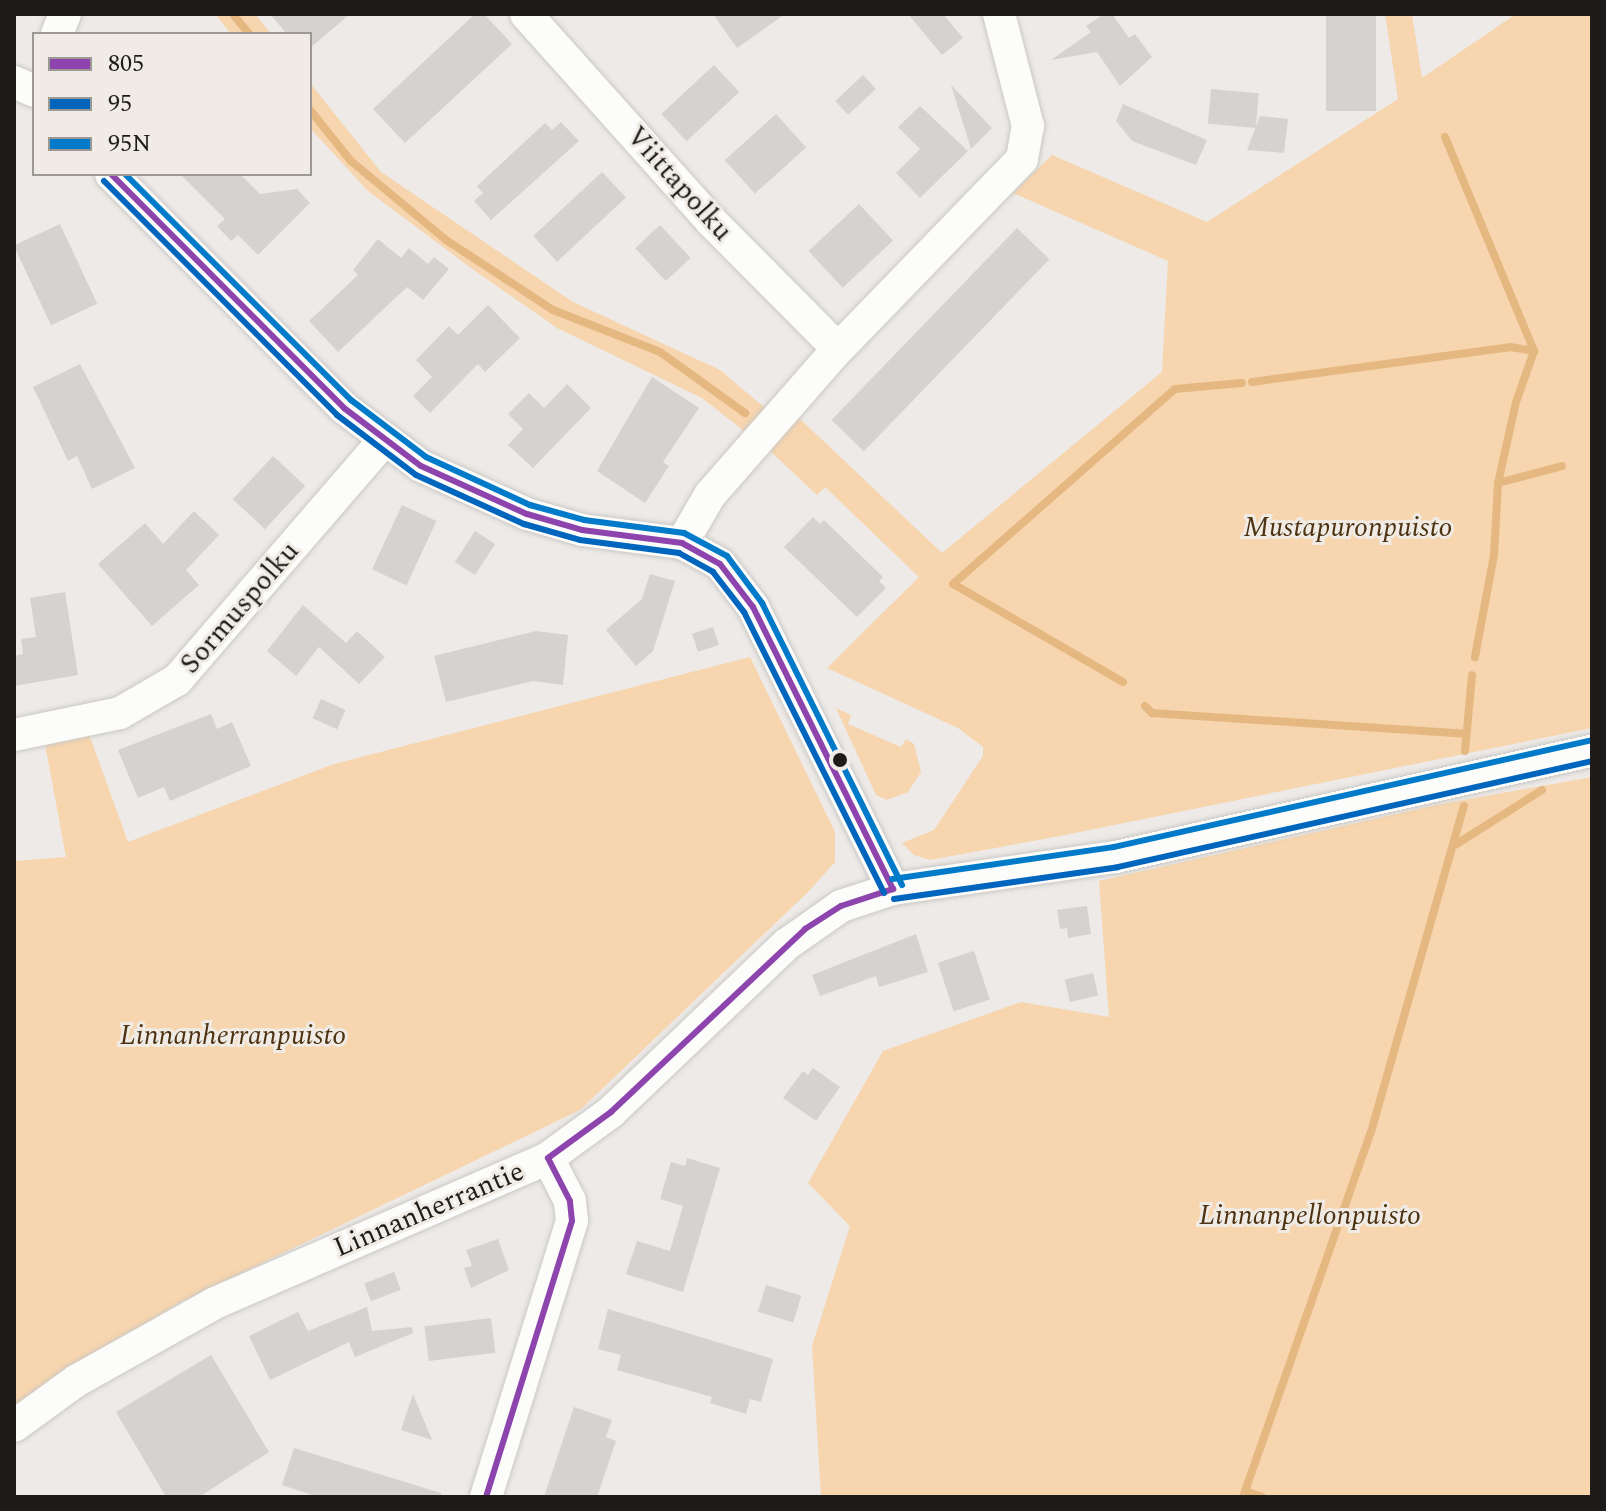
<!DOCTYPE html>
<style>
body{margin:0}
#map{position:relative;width:1606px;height:1511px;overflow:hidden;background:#edeae7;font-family:Spectral,serif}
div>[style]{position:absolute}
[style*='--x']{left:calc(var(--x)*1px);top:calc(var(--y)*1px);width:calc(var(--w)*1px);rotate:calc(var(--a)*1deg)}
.green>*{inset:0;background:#f7d5ae}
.stream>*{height:8px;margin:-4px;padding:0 4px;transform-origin:4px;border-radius:4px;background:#e5b882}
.building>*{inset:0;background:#d5d2d0;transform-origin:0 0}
.roads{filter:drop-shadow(0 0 2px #cac8c5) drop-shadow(0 0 2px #cac8c5)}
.minor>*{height:32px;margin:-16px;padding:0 16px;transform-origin:16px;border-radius:16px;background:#fcfcfb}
.bus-1>*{height:6px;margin:-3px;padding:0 3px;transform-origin:3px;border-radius:3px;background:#8e44ad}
.bus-2>*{height:6px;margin:-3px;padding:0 3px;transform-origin:3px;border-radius:3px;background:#0065bd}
.bus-3>*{height:6px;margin:-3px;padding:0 3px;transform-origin:3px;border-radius:3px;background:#007ac9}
.dots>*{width:22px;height:22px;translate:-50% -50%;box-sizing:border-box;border:4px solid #f0ebe4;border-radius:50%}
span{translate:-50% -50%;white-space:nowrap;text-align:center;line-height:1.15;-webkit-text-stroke:6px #f0ebe4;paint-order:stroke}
.street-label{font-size:28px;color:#1e1c1a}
.park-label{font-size:28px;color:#4d3312;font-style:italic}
.frame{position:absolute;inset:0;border:16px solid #1e1c1a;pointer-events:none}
.legend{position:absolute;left:32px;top:32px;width:280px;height:144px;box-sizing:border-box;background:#f0ebe4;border:2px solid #9c9893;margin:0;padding:10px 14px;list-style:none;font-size:24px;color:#1e1c1a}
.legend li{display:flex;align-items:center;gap:16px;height:40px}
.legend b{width:40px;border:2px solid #9c9893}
</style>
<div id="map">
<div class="green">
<div style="clip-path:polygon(215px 14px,255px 14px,271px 34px,231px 34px)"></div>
<div style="clip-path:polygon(1385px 14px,1412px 14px,1422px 78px,1516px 14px,1592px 14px,1592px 728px,1060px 836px,930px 860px,914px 855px,902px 843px,934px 830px,983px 756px,983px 747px,958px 728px,827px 668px,919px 577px,825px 487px,817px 495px,769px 450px,799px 418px,942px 553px,1162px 372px,1168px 261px,1013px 193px,1052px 155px,1207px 222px,1398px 99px)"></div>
<div style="clip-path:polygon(310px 83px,381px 172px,573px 302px,720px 370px,766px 409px,744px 431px,702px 398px,557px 328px,471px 268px,368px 191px,310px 128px)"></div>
<div style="clip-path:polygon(750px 657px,835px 832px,835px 862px,809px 891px,580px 1110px,177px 1304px,14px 1410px,14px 861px,66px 857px,45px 744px,89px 734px,128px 842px,334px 764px)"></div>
<div style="clip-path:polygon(836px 708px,851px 715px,848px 724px,901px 747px,906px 739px,914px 744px,921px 772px,908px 792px,887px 800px,876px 795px)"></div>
<div style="clip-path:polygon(1592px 777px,1592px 1497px,821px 1497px,812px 1346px,850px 1226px,808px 1183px,883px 1051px,1021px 1002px,1109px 1017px,1099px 881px,1436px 805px)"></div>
</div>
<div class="stream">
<div style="--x:233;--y:14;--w:26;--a:51"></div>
<div style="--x:310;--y:110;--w:65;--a:51.2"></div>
<div style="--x:351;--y:161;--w:124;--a:39.7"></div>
<div style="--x:446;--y:240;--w:128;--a:33.2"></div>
<div style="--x:553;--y:310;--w:115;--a:21.4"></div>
<div style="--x:660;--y:352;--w:105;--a:35.7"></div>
<div style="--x:1445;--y:137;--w:232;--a:67.4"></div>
<div style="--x:1534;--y:351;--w:54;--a:109.4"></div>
<div style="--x:1516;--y:402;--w:83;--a:102.5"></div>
<div style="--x:1498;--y:483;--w:72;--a:93.2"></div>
<div style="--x:1494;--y:555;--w:104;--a:100.6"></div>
<div style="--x:1252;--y:382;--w:260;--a:-7.7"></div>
<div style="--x:1510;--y:347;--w:24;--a:9"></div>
<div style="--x:1498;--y:483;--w:66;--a:-14.9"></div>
<div style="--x:1123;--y:682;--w:196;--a:-150"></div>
<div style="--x:953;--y:584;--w:295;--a:-41.3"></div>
<div style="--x:1175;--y:389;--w:67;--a:-5.1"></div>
<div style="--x:1145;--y:706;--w:10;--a:45"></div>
<div style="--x:1152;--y:713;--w:314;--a:3.8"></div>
<div style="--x:1465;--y:751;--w:76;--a:-84.7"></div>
<div style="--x:1455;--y:845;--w:103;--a:-32.3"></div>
<div style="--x:1245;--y:1491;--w:18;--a:19"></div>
<div style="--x:1243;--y:1497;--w:387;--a:-70.7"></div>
<div style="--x:1371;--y:1132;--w:339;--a:-74.1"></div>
</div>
<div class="building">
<div style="clip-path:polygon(270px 14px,350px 14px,310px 48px,310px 34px,287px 34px)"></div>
<div style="clip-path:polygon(475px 14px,484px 14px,512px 44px,405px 143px,373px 109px)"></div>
<div style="clip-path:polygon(713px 14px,785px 14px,737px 48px)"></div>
<div style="clip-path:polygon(908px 14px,943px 14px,963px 38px,942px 55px)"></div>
<div style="clip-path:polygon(1104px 14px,1112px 14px,1129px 38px,1135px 34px,1152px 57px,1120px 86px,1097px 52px,1051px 60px,1091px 32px,1086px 26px)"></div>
<div style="left:1326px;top:14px;width:50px;height:97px"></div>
<div style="left:714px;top:65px;width:37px;height:72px;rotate:47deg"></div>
<div style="left:863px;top:75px;width:19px;height:38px;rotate:47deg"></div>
<div style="clip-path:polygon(951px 85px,992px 128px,971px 149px)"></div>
<div style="left:1211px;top:89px;width:48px;height:35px;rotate:5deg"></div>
<div style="clip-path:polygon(1123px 104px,1207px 140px,1196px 165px,1132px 141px,1116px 121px)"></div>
<div style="clip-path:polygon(920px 106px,968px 151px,920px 198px,896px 173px,920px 149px,898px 127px)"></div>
<div style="left:776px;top:114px;width:45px;height:69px;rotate:48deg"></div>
<div style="clip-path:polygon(1260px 116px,1288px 119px,1284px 153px,1247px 150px)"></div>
<div style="clip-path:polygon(561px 122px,579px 141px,491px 220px,474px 201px,483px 193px,477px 186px,545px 123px,552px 130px)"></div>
<div style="left:602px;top:172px;width:35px;height:94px;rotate:47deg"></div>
<div style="clip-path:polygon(180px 174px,240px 174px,260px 194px,297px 189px,310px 203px,258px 255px,238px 235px,231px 241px,217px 226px,225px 219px)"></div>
<div style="left:859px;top:204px;width:50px;height:69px;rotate:47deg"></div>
<div style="left:60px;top:224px;width:88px;height:51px;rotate:65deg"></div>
<div style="left:660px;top:225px;width:45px;height:34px;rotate:47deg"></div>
<div style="left:1017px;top:228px;width:45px;height:267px;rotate:44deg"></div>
<div style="clip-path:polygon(378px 239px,401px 258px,409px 248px,428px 264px,434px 257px,449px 269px,423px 300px,407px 287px,338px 352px,309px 321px,358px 275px,353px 270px)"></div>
<div style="clip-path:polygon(488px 305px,520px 338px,485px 372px,478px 364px,430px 413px,413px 396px,432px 377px,416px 360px,449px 326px,458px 335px)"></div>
<div style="clip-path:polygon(80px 364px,135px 468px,92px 489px,77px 456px,68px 461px,33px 387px)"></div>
<div style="clip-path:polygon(652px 377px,699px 408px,663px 462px,669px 466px,645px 503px,597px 471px)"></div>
<div style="clip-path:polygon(567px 384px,591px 408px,533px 468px,508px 445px,523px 429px,508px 414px,529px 393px,544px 408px)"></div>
<div style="left:273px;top:456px;width:44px;height:59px;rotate:43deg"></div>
<div style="left:402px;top:505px;width:38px;height:71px;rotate:25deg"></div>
<div style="clip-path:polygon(194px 511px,219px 535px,186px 570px,199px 585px,152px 626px,98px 564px,145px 523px,163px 544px)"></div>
<div style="clip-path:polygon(813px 517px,820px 524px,824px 520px,883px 577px,879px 581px,886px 588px,857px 617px,784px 547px)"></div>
<div style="left:475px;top:531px;width:24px;height:37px;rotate:33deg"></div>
<div style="clip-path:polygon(650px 574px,675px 581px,653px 651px,636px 666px,606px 630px,642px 599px)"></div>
<div style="clip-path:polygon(65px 592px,78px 675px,14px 686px,14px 656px,23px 654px,21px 639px,36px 637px,30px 598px)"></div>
<div style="clip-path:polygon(303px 605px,346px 643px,357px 631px,385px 657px,359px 684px,319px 647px,296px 676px,267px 651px)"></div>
<div style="left:713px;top:627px;width:19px;height:22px;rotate:72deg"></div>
<div style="clip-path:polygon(536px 631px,568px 635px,563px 685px,533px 681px,446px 702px,434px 656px)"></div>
<div style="left:321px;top:699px;width:27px;height:21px;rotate:24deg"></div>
<div style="clip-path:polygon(211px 714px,217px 729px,232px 722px,251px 766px,170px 801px,164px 787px,138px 798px,118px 750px)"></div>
<div style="clip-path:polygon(1087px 906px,1091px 934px,1068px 938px,1067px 928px,1060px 929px,1057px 910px)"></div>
<div style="clip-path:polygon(916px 934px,928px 972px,879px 987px,876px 976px,820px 996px,812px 975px)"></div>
<div style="left:974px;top:951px;width:51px;height:38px;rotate:72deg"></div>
<div style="left:1093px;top:973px;width:23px;height:29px;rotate:77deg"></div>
<div style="clip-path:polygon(813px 1068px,840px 1087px,816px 1121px,783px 1098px,803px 1071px,808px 1075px)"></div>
<div style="clip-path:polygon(687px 1158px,720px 1168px,683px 1292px,626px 1274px,637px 1241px,670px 1251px,683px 1206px,660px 1199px,671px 1162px,685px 1166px)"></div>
<div style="clip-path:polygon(498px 1239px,509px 1270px,471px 1288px,464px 1268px,472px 1266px,466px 1250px)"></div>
<div style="left:394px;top:1272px;width:19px;height:32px;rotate:69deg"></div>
<div style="left:766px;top:1285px;width:37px;height:28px;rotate:17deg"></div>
<div style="clip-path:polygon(367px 1307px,372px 1331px,412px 1327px,413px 1333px,355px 1357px,349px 1342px,270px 1380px,249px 1336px,298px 1312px,308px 1331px)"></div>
<div style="clip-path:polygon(608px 1309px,773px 1359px,761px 1402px,750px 1399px,746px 1414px,710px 1403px,712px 1397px,617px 1370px,621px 1355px,598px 1349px)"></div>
<div style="left:491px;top:1318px;width:35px;height:67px;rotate:83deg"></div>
<div style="clip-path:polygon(211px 1355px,269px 1452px,199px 1497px,166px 1497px,116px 1412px)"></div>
<div style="clip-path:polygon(413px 1394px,432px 1440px,401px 1430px)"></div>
<div style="clip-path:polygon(574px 1407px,612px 1420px,606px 1437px,616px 1441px,597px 1497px,544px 1497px)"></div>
<div style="clip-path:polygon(294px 1448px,441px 1493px,441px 1497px,318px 1497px,282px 1485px)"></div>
</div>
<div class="roads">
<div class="minor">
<div style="--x:526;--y:14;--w:278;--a:48.2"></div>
<div style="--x:711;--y:221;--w:180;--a:45.2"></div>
<div style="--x:57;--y:34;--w:22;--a:-68"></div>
<div style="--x:14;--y:82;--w:22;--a:24"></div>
<div style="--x:111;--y:174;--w:330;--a:45.1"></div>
<div style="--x:344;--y:408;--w:96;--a:37"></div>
<div style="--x:421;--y:466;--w:116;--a:24.4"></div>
<div style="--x:527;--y:514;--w:57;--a:16.2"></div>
<div style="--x:582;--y:530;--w:101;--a:7.4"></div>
<div style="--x:682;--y:543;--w:43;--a:28.9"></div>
<div style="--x:720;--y:564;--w:54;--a:52.5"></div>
<div style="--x:753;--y:607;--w:315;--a:63.6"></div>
<div style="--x:682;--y:543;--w:56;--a:-59.7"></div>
<div style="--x:710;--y:495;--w:194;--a:-48.8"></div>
<div style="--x:838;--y:349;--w:264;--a:-45.9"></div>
<div style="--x:1022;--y:159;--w:34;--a:-80"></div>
<div style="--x:1028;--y:126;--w:116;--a:-104.5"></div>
<div style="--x:14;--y:735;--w:108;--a:-11.7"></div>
<div style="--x:120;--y:713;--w:66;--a:-30.1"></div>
<div style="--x:177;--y:680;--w:317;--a:-49.2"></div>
<div style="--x:14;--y:1426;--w:77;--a:-36"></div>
<div style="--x:76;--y:1381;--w:159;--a:-29.3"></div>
<div style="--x:215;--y:1303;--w:363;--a:-23.5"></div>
<div style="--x:548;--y:1158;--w:78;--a:-36.1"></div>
<div style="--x:611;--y:1112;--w:243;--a:-43.7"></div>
<div style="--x:787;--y:944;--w:66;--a:-35.1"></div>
<div style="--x:841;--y:906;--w:55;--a:-18.1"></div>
<div style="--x:893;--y:889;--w:225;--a:-8.2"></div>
<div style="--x:1116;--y:857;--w:488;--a:-12.6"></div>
<div style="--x:486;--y:1497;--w:289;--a:-72.7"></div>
<div style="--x:572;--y:1221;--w:20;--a:-96"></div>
<div style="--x:570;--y:1201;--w:48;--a:-117.1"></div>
</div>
</div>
<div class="bus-1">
<div style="--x:111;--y:174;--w:330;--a:45.1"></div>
<div style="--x:344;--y:408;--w:96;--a:37"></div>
<div style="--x:421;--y:466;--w:116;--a:24.4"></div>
<div style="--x:527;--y:514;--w:57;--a:16.2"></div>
<div style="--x:582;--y:530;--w:101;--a:7.4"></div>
<div style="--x:682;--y:543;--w:43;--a:28.9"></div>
<div style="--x:720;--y:564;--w:54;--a:52.5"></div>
<div style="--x:753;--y:607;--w:315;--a:63.6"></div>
<div style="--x:548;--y:1158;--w:78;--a:-36.1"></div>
<div style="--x:611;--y:1112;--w:267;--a:-43.3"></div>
<div style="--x:805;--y:929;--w:43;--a:-32.6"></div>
<div style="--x:841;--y:906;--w:55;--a:-18.1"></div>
<div style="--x:486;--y:1497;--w:289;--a:-72.7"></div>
<div style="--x:572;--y:1221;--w:20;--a:-96"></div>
<div style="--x:570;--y:1201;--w:48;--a:-117.1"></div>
</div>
<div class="bus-2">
<div style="--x:104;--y:181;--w:330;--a:45.1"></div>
<div style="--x:337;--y:415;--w:99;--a:37.2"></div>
<div style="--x:416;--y:475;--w:119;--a:24.4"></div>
<div style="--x:524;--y:524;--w:58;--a:15.9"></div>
<div style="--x:580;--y:540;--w:100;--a:7.5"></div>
<div style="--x:679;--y:553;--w:39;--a:29"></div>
<div style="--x:713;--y:572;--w:51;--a:52.2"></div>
<div style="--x:744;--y:612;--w:314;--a:63.5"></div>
<div style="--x:894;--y:899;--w:226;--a:-8.1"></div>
<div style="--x:1118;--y:867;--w:486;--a:-12.6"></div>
</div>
<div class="bus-3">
<div style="--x:125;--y:174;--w:320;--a:45"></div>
<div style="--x:351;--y:400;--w:94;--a:37.2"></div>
<div style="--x:426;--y:457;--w:115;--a:24.8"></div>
<div style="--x:530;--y:505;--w:56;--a:15.5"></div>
<div style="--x:584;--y:520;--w:101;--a:7.4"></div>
<div style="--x:684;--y:533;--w:49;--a:28.1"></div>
<div style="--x:727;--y:556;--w:59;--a:53.3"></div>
<div style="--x:762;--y:603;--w:315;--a:63.6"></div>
<div style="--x:892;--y:879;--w:224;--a:-8.2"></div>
<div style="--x:1114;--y:847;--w:488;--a:-12.6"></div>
</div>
<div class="dots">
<div style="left:840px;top:760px;background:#1e1c1a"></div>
</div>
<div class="street-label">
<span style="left:679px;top:184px;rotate:48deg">Viittapolku</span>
<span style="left:240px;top:608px;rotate:-49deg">Sormuspolku</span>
<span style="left:429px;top:1210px;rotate:-23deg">Linnanherrantie</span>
</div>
<div class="park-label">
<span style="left:1348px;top:528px">Mustapuronpuisto</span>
<span style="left:233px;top:1036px">Linnanherranpuisto</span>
<span style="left:1310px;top:1216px">Linnanpellonpuisto</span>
</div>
<div class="frame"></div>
<ul class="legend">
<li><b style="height:10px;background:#8e44ad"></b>805</li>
<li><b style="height:10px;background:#0065bd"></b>95</li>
<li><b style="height:10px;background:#007ac9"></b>95N</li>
</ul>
</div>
